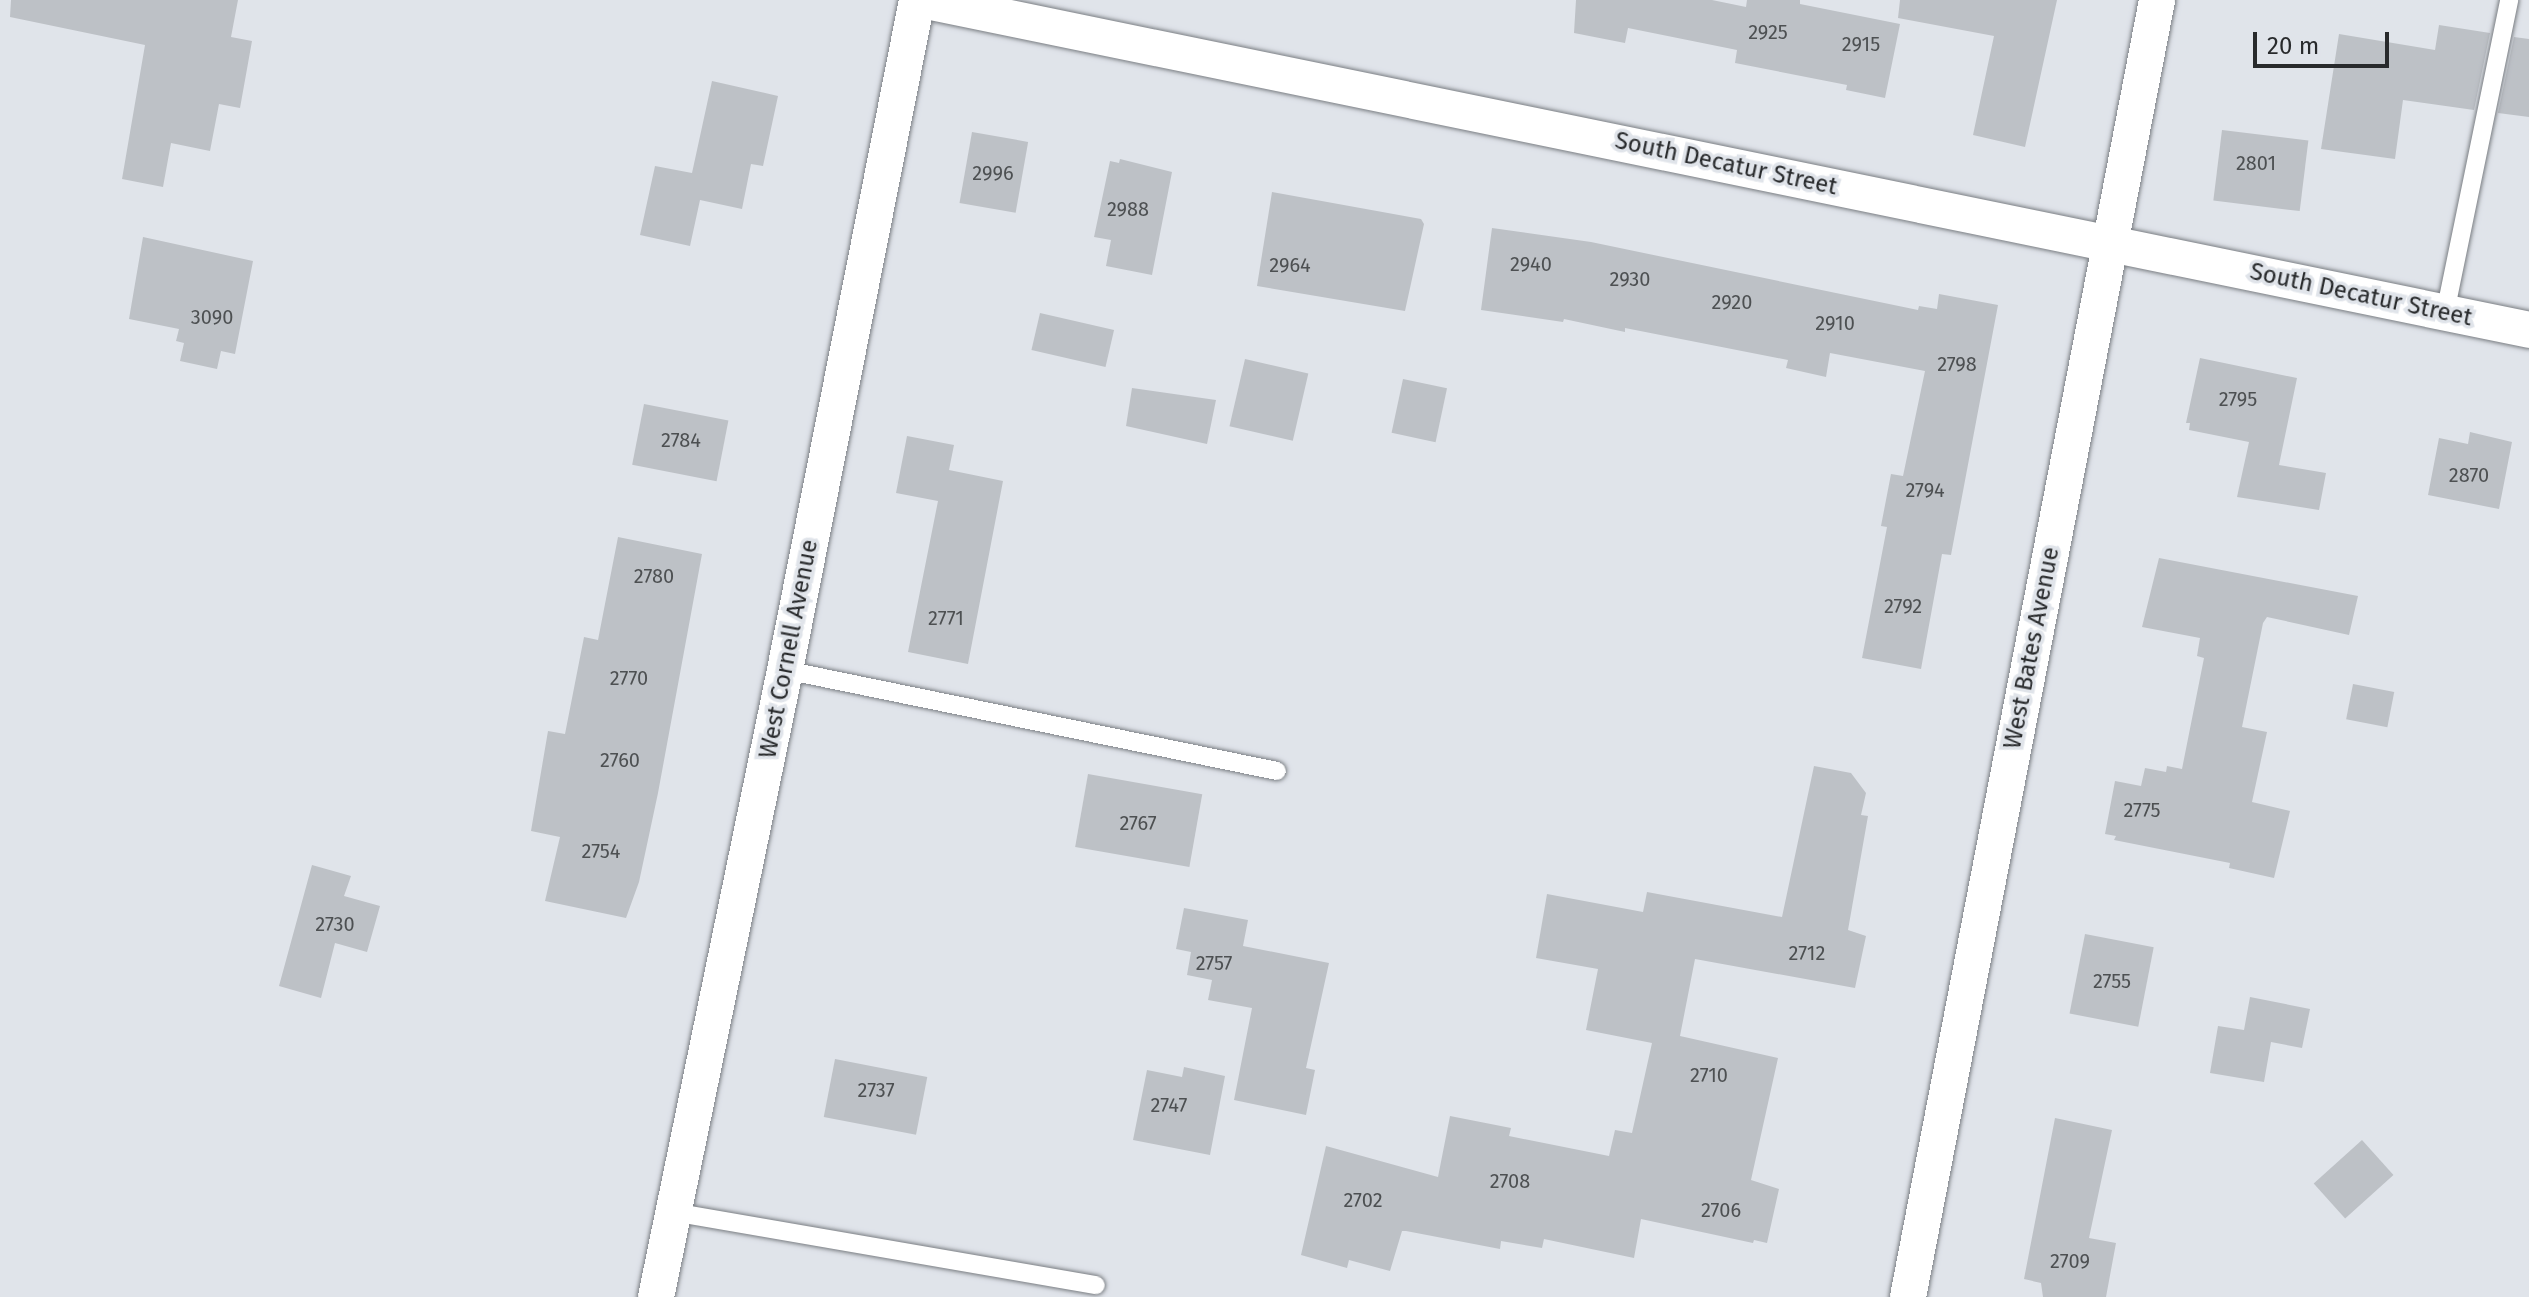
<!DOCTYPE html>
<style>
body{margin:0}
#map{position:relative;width:2529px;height:1297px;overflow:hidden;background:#e0e4ea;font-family:"Fira Sans",sans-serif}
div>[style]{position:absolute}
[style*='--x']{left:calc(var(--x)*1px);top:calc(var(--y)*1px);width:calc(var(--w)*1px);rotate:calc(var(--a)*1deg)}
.building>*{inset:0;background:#bdc1c6;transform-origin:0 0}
.roads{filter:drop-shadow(0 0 2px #7a7e83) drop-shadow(0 0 2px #7a7e83)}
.lane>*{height:18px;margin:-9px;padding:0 9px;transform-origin:9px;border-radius:9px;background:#fff}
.street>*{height:36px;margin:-18px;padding:0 18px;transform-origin:18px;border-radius:18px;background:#fff}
span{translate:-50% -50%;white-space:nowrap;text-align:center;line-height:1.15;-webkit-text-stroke:7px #e0e4ea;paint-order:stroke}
.number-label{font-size:20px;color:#4d5052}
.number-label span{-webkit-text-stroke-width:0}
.street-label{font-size:24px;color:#282a2c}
.scale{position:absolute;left:2253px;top:32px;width:136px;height:36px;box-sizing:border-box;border:4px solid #282a2c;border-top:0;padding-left:10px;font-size:24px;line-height:28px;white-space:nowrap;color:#282a2c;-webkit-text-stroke:6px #e0e4ea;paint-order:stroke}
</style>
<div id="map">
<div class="building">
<div style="clip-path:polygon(11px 0,238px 0,231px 37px,252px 41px,240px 108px,219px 104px,210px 151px,171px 143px,163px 187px,122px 179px,145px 45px,10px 17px)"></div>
<div style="clip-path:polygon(1576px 0,1712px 0,1746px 7px,1747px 0,1800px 0,1800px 4px,1900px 24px,1885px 98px,1846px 90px,1847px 85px,1735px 63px,1737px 50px,1628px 28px,1625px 43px,1574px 33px)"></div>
<div style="clip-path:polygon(1900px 0,2057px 0,2025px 147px,1973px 135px,1994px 36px,1898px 18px)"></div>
<div style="clip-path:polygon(2439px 25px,2490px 33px,2474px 110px,2403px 100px,2395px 159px,2321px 149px,2339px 34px,2435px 50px)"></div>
<div style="clip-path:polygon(2514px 37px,2529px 39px,2529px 117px,2498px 113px)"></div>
<div style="clip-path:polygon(712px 81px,778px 96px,763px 166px,751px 164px,742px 209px,700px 200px,690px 246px,640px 235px,655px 166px,692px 173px)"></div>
<div style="left:2222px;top:130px;width:87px;height:71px;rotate:7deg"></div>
<div style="left:972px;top:132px;width:57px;height:72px;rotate:10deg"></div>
<div style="clip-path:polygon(1120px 159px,1172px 172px,1152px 275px,1106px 266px,1111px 240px,1094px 237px,1110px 161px,1119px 163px)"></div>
<div style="clip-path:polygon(1272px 192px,1421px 219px,1424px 224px,1405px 311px,1257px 286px)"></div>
<div style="clip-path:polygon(1492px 228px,1591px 242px,1918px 310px,1919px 306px,1937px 309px,1939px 294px,1998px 305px,1951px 555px,1942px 554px,1921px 669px,1862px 658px,1887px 527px,1881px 526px,1891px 474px,1903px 476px,1925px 371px,1830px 353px,1826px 377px,1786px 368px,1788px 360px,1625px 328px,1625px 332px,1564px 319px,1563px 322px,1481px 310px)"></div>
<div style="clip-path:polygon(143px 237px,253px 261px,235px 354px,221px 351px,217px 369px,180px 361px,184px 343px,176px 341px,179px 329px,129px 319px)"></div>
<div style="left:1040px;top:313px;width:76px;height:38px;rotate:13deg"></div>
<div style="clip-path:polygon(2200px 358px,2297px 378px,2279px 465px,2326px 473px,2319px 510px,2237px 497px,2249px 442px,2189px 430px,2190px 423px,2186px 423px)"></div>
<div style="left:1245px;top:359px;width:65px;height:69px;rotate:13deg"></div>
<div style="left:1403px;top:379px;width:45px;height:55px;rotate:12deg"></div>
<div style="clip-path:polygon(1132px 388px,1216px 400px,1207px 444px,1126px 426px)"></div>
<div style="left:644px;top:404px;width:86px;height:62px;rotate:11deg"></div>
<div style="clip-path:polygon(2470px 432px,2512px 442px,2499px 509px,2428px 495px,2439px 438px,2468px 444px)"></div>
<div style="clip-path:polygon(907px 436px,954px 445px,949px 470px,1003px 481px,968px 664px,908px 652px,938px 501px,896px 493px)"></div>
<div style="clip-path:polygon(618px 537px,702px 554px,658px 793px,639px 882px,626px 918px,545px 901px,560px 837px,531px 831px,548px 731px,565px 734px,584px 637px,598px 640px)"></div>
<div style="clip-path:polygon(2159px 558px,2358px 596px,2349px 635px,2267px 617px,2263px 623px,2242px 727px,2267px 732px,2252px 802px,2290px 811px,2274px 878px,2229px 868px,2230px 863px,2114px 840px,2116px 836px,2105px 834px,2115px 781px,2141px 786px,2145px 768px,2166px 772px,2167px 766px,2182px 769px,2204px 658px,2197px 656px,2200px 638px,2142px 627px)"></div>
<div style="left:2353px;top:684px;width:42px;height:36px;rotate:11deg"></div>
<div style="clip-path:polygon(1814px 766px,1851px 773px,1866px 793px,1861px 815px,1868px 816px,1848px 930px,1866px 936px,1855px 988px,1695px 959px,1680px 1036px,1778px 1058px,1751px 1180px,1779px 1189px,1767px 1243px,1754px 1240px,1753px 1243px,1641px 1219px,1634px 1258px,1544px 1239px,1542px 1248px,1501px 1241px,1500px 1249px,1406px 1231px,1402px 1231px,1390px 1271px,1349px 1260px,1347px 1268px,1301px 1255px,1326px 1146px,1438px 1177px,1450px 1116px,1511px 1128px,1509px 1136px,1609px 1156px,1615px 1130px,1632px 1133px,1652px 1043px,1586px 1030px,1598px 969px,1536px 958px,1547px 894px,1643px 912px,1647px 892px,1782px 917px)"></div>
<div style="left:1088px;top:774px;width:116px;height:74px;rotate:10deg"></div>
<div style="clip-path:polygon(312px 865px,351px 876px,344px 896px,380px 906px,367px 952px,335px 943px,321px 998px,279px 986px)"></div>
<div style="clip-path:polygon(1184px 908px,1248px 920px,1243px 946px,1329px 963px,1306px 1068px,1315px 1070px,1306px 1115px,1234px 1100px,1252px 1008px,1208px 1000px,1212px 980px,1187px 975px,1191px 952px,1176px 949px)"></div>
<div style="left:2085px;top:934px;width:70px;height:81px;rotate:11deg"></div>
<div style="clip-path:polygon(2250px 997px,2310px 1009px,2302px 1048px,2271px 1042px,2264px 1082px,2210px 1073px,2218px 1026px,2244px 1030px)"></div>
<div style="left:835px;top:1059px;width:94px;height:59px;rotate:11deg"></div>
<div style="clip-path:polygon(1184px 1067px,1225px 1076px,1210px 1155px,1133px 1140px,1147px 1070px,1182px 1077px)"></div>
<div style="clip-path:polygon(2055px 1118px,2112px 1130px,2089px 1238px,2116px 1243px,2106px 1297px,2043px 1297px,2041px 1283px,2024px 1279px)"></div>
<div style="left:2362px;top:1140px;width:47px;height:65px;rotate:48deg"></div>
</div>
<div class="roads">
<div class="lane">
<div style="--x:2445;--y:313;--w:319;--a:-78.4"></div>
<div style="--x:785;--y:670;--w:502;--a:11.6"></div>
<div style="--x:672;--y:1212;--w:430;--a:9.8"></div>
</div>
<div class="street">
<div style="--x:922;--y:0;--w:1641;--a:11.6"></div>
<div style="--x:656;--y:1297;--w:640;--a:-78.37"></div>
<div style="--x:785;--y:670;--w:683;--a:-78.85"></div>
<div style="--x:1908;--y:1297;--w:1321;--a:-79.13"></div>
</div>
</div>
<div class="number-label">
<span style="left:1768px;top:32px">2925</span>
<span style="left:1861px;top:44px">2915</span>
<span style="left:2256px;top:163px">2801</span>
<span style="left:993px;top:173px">2996</span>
<span style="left:1128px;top:209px">2988</span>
<span style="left:1531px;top:264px">2940</span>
<span style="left:1290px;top:265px">2964</span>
<span style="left:1630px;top:279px">2930</span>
<span style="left:1732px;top:302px">2920</span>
<span style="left:212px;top:317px">3090</span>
<span style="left:1835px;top:323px">2910</span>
<span style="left:1957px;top:364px">2798</span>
<span style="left:2238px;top:399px">2795</span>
<span style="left:681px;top:440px">2784</span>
<span style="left:2469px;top:475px">2870</span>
<span style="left:1925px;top:490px">2794</span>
<span style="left:654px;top:576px">2780</span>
<span style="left:1903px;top:606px">2792</span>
<span style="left:946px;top:618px">2771</span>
<span style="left:629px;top:678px">2770</span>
<span style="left:620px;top:760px">2760</span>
<span style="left:2142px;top:810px">2775</span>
<span style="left:1138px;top:823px">2767</span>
<span style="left:601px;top:851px">2754</span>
<span style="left:335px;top:924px">2730</span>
<span style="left:1807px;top:953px">2712</span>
<span style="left:1214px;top:963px">2757</span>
<span style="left:2112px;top:981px">2755</span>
<span style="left:1709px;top:1075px">2710</span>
<span style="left:876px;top:1090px">2737</span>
<span style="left:1169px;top:1105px">2747</span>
<span style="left:1510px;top:1181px">2708</span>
<span style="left:1363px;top:1200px">2702</span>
<span style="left:1721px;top:1210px">2706</span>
<span style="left:2070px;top:1261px">2709</span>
</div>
<div class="street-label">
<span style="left:1726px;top:164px;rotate:12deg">South Decatur Street</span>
<span style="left:2361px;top:295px;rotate:12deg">South Decatur Street</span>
<span style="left:2032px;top:648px;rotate:-79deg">West Bates Avenue</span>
<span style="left:789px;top:649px;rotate:-79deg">West Cornell Avenue</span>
</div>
<div class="scale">20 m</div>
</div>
